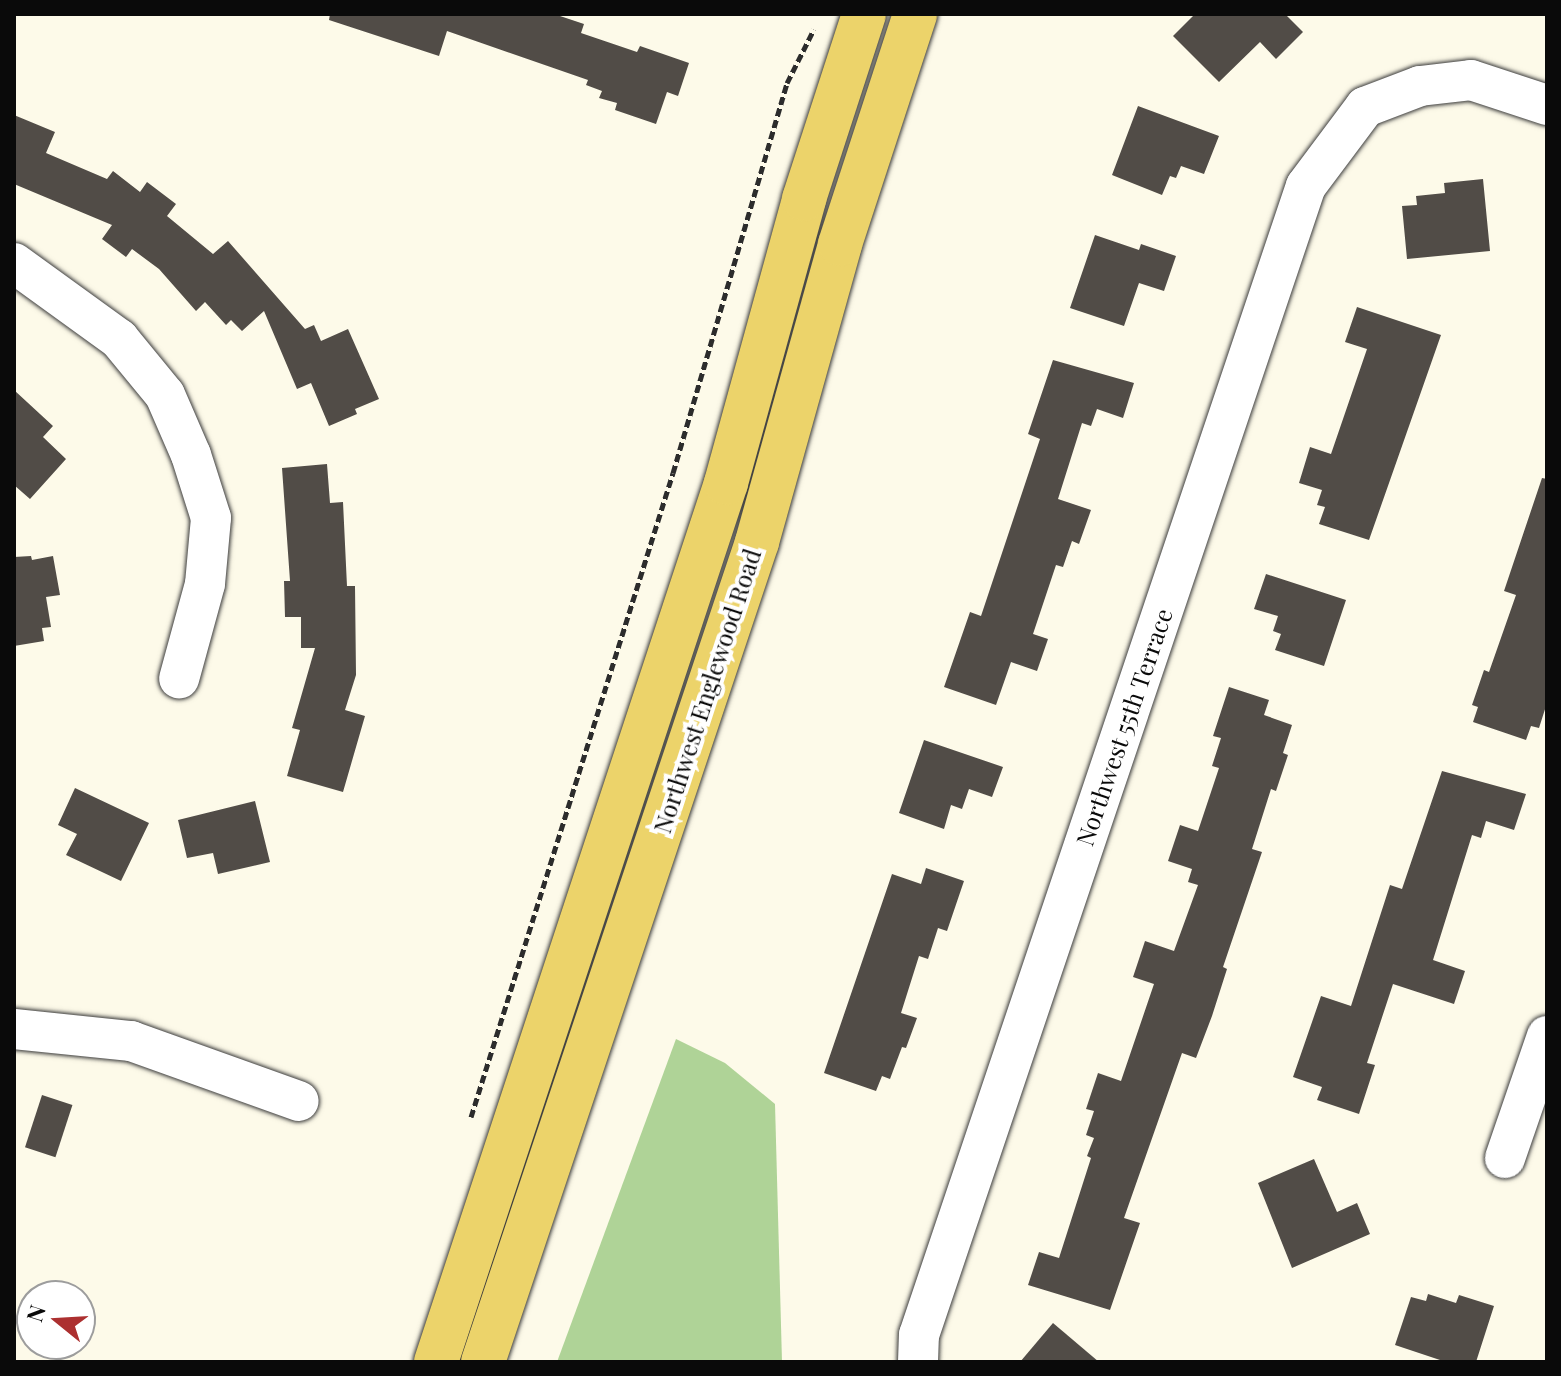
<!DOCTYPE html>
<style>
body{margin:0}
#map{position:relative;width:1561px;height:1376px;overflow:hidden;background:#fdfae9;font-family:"Playfair Display",serif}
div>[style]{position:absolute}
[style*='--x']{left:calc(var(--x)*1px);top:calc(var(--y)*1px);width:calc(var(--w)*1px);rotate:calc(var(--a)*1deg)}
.forest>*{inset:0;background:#afd397}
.building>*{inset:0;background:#514c47;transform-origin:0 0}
.path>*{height:5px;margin-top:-2.5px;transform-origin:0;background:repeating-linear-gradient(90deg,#2c2c2c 0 8px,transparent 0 12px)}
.roads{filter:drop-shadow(0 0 2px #3d3d3d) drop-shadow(0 0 2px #3d3d3d)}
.minor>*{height:40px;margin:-20px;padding:0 20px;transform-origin:20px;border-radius:20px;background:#fff}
.major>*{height:44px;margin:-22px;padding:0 22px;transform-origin:22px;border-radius:22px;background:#ecd36a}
span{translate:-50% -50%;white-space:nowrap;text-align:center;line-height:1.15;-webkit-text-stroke:8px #fff;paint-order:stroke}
.street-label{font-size:24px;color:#0a0a0a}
.frame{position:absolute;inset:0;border:16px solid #0a0a0a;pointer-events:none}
.north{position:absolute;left:16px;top:1280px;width:80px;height:80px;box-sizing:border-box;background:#fff;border:2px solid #9d9d9d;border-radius:50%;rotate:288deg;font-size:22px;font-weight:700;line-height:32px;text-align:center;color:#0a0a0a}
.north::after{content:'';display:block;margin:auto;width:28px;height:36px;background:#ac3030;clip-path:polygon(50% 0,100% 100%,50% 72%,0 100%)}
</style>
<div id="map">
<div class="forest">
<div style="clip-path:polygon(676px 1039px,725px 1063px,775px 1104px,782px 1362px,557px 1362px)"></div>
</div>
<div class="building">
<div style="clip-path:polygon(330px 14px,554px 14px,584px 24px,581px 33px,637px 52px,640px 46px,689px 63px,678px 96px,667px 92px,656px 124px,615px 110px,617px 103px,599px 98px,602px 91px,586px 85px,588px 80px,447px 31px,439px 56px,329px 20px)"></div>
<div style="clip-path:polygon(1195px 14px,1289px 14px,1287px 16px,1303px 32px,1276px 59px,1260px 42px,1219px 82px,1173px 36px)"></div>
<div style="clip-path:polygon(1138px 106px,1219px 136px,1204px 174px,1181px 166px,1176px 178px,1170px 176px,1162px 195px,1112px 175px)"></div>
<div style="clip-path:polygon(14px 115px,55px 132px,46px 153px,107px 179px,113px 171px,140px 192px,147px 182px,176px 204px,167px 216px,213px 254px,228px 241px,305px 329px,314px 325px,321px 341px,348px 329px,379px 399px,355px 409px,357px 414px,329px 426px,311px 383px,297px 389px,264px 311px,242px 331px,231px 320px,226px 325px,205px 302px,196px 311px,159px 269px,132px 249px,126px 257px,102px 239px,112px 225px,14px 184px)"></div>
<div style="clip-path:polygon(1483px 179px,1490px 251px,1407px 259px,1402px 206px,1417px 205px,1416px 196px,1445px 193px,1444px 183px)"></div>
<div style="clip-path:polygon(1095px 235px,1139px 250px,1141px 244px,1176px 256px,1164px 291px,1139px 283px,1124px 326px,1070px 308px)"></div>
<div style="clip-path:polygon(1357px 307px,1441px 335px,1369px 540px,1319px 524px,1325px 507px,1317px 505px,1322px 490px,1299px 483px,1310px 447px,1331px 454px,1367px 349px,1345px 342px)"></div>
<div style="clip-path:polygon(1053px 360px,1134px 383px,1123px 418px,1097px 409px,1091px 426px,1082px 423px,1058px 499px,1091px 510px,1079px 544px,1072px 541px,1063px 567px,1056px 565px,1033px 634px,1048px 639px,1037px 671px,1011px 662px,996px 705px,944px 687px,970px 612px,981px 616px,1040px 439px,1028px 434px)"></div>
<div style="clip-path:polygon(14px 390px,53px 426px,43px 437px,66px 459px,30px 499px,14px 485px)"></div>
<div style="clip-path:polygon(327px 464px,330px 503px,343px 502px,347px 586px,355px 586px,356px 675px,345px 710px,365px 716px,343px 792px,287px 776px,300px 730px,292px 728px,315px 648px,301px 648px,301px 617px,285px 617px,284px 581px,290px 581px,282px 468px)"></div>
<div style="clip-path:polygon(1542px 478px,1547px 479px,1547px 703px,1539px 728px,1531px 726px,1526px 740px,1473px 722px,1478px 707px,1472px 705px,1484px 670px,1489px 672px,1516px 595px,1504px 591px)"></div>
<div style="clip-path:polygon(31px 556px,32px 560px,53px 556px,60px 595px,46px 597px,51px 627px,42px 628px,44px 641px,14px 646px,14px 557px)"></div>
<div style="clip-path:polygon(1266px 574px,1346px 600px,1324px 666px,1275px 650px,1281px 634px,1273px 631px,1278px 616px,1254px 609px)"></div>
<div style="clip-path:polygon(1229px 687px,1269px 700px,1264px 715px,1292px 725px,1283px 753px,1288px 755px,1276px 791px,1271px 789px,1252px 849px,1262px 852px,1223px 967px,1227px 969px,1212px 1016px,1196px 1058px,1182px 1053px,1124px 1218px,1140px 1223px,1110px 1310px,1028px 1285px,1039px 1252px,1059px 1258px,1091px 1158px,1087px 1156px,1094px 1138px,1086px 1135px,1094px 1111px,1086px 1109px,1098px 1073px,1121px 1081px,1154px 984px,1133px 977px,1145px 941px,1174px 951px,1198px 885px,1188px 882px,1192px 869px,1168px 861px,1180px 825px,1198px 831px,1219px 768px,1212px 766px,1221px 738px,1213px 736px)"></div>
<div style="clip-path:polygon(924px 740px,1003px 767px,992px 797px,969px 789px,962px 809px,951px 805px,944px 829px,899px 813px)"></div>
<div style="clip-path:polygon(1442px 771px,1526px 794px,1514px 830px,1486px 821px,1481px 838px,1472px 835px,1433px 960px,1465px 971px,1454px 1004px,1393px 984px,1367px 1063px,1375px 1065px,1359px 1114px,1317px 1100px,1322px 1087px,1293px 1077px,1321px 996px,1351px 1006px,1390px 885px,1402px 889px)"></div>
<div style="clip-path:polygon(75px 788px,149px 823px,121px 881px,66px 855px,77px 834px,58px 825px)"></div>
<div style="clip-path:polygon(255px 801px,270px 862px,218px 874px,213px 853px,187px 858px,178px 820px)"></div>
<div style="clip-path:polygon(926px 868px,964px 881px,947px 931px,938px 928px,928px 959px,919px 956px,901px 1013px,917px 1018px,906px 1048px,902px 1047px,890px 1079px,882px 1076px,876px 1091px,824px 1073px,892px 874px,921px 884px)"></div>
<div style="left:42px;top:1095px;width:32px;height:55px;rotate:18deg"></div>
<div style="clip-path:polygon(1314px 1159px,1337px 1212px,1357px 1203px,1370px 1234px,1292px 1268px,1258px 1183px)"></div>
<div style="clip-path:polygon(1428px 1294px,1456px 1303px,1459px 1295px,1494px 1306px,1476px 1362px,1446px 1362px,1395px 1345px,1411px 1297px,1426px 1301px)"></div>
<div style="clip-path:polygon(1053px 1323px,1099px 1362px,1020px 1362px)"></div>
</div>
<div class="path">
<div style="--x:471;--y:1117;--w:675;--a:-72.59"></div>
<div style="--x:673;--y:473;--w:406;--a:-73.7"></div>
<div style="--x:787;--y:83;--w:60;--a:-63.4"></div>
</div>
<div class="roads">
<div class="minor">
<div style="--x:14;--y:263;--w:130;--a:35.9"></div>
<div style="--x:119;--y:339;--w:72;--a:50.6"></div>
<div style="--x:165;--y:395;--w:65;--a:66.6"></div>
<div style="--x:191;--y:455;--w:66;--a:72.4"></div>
<div style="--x:211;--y:518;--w:66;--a:95.2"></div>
<div style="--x:205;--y:584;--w:98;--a:105.3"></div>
<div style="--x:14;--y:1029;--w:118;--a:5.9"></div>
<div style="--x:131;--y:1041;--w:178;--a:19.7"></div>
<div style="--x:1505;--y:1158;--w:129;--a:-71"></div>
<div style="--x:918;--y:1362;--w:27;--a:-88"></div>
<div style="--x:919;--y:1335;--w:1212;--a:-71.39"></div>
<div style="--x:1306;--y:186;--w:99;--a:-53.2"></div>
<div style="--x:1365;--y:107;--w:59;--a:-20.9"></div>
<div style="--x:1420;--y:86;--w:51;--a:-6.7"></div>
<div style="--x:1471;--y:80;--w:80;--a:18.2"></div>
</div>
<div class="major">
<div style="--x:436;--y:1362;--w:926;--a:-71.74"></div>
<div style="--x:726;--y:483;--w:295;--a:-74.6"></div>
<div style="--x:804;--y:199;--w:194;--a:-72"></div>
<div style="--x:483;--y:1362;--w:865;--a:-71.52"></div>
<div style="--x:757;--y:542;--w:309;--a:-74.4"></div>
<div style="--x:840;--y:244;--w:242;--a:-71.9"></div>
</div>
</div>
<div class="street-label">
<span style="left:707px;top:691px;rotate:-72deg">Northwest Englewood Road</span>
<span style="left:1124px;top:727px;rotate:-71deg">Northwest 55th Terrace</span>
</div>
<div class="frame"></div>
<div class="north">N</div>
</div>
